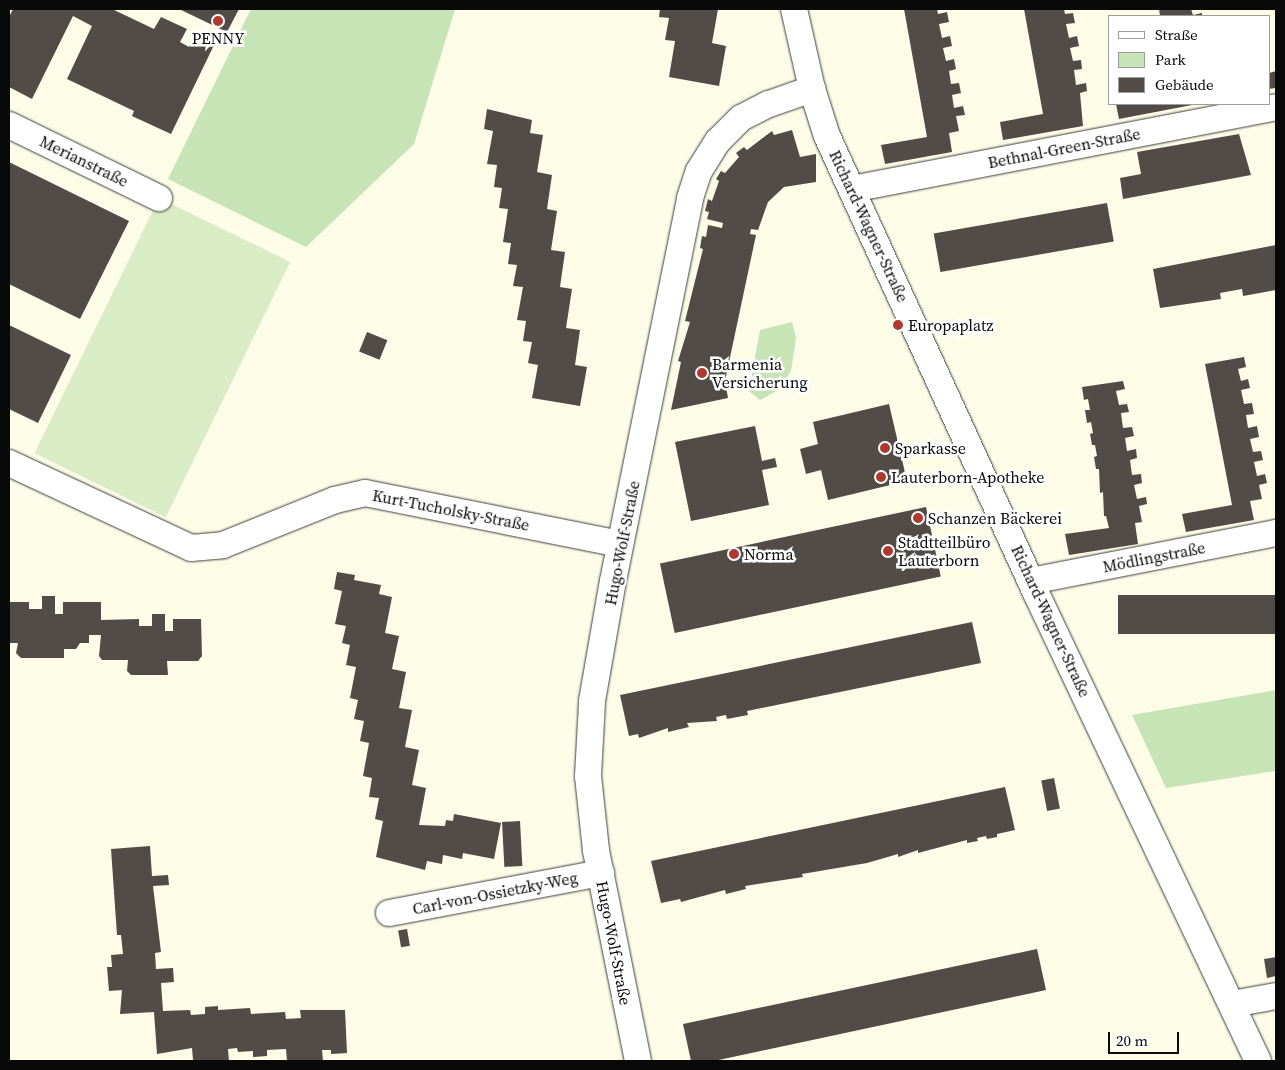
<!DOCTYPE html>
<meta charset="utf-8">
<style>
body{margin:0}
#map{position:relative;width:1285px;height:1070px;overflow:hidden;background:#fdfce7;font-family:"Source Serif 4",serif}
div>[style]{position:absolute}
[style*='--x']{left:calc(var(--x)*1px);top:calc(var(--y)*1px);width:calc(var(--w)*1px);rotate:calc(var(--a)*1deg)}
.green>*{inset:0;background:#c6e4b5}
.pitch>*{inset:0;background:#d9ecc6;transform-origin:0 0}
.building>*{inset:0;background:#514c47;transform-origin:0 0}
.roads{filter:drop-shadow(0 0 1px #3c3c3c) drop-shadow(0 0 1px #3c3c3c)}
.minor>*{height:26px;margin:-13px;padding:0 13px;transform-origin:13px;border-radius:13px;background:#fff}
.dots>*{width:14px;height:14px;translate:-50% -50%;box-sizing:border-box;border:2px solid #fff;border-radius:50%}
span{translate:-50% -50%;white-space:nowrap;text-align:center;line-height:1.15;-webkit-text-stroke:5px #fff;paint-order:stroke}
.poi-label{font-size:16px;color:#090909}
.left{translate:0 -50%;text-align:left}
.street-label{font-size:16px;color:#090909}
.frame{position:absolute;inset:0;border:10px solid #090909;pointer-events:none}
.legend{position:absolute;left:1108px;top:15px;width:162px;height:90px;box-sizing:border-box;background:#fff;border:1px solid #9d9d9d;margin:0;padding:6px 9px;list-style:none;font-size:15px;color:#090909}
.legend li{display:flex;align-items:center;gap:10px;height:25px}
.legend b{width:25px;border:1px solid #9d9d9d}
.scale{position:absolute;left:1108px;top:1032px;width:71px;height:22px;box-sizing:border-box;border:2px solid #090909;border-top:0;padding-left:6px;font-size:15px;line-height:18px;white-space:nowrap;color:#090909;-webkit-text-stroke:4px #fff;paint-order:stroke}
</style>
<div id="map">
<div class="green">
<div style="clip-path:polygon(251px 9px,455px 9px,414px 144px,306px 247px,168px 179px)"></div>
<div style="clip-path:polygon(792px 322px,796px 338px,791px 371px,778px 390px,760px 400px,749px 391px,760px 330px)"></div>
<div style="clip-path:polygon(1276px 690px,1276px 771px,1166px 788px,1132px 715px)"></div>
</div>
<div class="pitch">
<div style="left:159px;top:198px;width:146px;height:284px;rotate:26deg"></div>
</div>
<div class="building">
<div style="clip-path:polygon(13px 9px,112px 9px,154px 29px,161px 17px,187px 29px,180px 42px,189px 47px,195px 34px,215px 43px,171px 134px,132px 116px,134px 111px,67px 79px,92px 26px,73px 16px,32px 99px,9px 87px,9px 17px)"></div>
<div style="clip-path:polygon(179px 9px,239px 9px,227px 32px)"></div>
<div style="clip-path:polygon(660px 9px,718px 9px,712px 43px,726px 46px,719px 86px,669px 77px,675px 41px,665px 40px,669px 18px,659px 17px)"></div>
<div style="clip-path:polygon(904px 9px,937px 9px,938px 14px,947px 12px,949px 22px,939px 24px,942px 38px,950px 36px,952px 46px,943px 48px,946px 61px,954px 59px,956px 69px,949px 71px,951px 84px,959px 83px,961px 93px,952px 95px,954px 108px,963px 106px,965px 115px,956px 116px,959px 131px,949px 133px,952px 152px,885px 164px,881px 145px,927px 137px)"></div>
<div style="clip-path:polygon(1024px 9px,1064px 9px,1065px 14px,1073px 13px,1075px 23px,1066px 24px,1069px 38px,1077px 36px,1079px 46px,1070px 48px,1073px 61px,1081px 60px,1082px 69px,1074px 70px,1076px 85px,1086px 83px,1087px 91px,1080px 93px,1083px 126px,1003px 140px,1000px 122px,1043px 114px)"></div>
<div style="clip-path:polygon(1159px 9px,1191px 9px,1193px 15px,1202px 13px,1202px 16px,1160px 16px)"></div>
<div style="clip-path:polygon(1276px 71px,1276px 88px,1269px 89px,1269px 73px)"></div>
<div style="clip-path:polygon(1116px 104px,1192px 104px,1192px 105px,1119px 119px)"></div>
<div style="clip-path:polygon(487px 109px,532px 120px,530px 133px,543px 135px,537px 172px,552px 175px,547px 209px,557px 211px,551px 250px,565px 252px,560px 287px,572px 289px,566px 328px,580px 330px,575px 365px,587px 367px,580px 406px,532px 398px,538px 365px,528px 363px,532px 342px,523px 341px,526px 321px,517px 320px,523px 287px,513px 286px,517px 265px,508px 264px,511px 243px,503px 242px,508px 209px,499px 208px,502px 188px,494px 187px,497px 165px,487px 164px,493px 131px,484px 129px)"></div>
<div style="clip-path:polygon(792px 130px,800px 157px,816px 154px,816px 182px,784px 187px,768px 202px,758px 230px,751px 229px,750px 234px,756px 235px,725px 381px,728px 398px,671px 410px,681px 362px,678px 361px,690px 322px,685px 321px,703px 249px,700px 248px,702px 236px,706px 237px,708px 225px,722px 228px,723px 223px,707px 219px,709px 212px,705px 211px,708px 199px,712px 201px,719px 181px,716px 179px,721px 171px,725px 173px,739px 157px,736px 153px,744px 147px,747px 150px,772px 131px,774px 135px)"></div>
<div style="clip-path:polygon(1239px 134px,1251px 175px,1123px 199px,1120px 178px,1141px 174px,1137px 152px)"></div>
<div style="clip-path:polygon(9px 162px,129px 221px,80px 319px,9px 284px)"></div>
<div style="left:1107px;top:203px;width:39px;height:176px;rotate:80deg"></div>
<div style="clip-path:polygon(1276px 245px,1276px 290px,1243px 296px,1242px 289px,1220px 293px,1221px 299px,1160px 308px,1153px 269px)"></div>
<div style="clip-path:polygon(9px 325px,71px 355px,38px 423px,9px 409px)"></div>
<div style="left:367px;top:332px;width:22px;height:21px;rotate:22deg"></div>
<div style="clip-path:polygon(1244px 357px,1246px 367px,1238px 369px,1241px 381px,1248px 379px,1250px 388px,1241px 390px,1244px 404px,1252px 403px,1254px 414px,1246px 415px,1248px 428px,1257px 426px,1259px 437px,1250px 439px,1253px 452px,1261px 451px,1263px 460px,1254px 462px,1257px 476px,1265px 474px,1267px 483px,1259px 485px,1262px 499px,1250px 501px,1254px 520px,1186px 532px,1182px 514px,1232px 505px,1205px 364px)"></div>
<div style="clip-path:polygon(1123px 381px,1125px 389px,1116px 391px,1119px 405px,1127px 404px,1129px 412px,1121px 413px,1123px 428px,1132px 427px,1134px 436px,1125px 438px,1127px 451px,1136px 449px,1137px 458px,1130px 460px,1132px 475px,1141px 474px,1142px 483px,1134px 485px,1137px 499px,1146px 497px,1147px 504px,1139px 506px,1142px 522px,1135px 523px,1138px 544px,1069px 555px,1065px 534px,1109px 528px,1106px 516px,1104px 516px,1103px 492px,1100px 493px,1099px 469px,1096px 469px,1094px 457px,1097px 456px,1095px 445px,1092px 445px,1090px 434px,1093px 433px,1091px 422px,1087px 423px,1085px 410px,1090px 410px,1088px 399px,1084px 400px,1082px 387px)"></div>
<div style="clip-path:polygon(889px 404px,907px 481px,828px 500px,821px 470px,806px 474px,800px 449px,818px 444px,813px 422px)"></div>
<div style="clip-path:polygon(755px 426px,762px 461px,775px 458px,777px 467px,762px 470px,769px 505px,691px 521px,675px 442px)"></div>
<div style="left:926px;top:507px;width:71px;height:272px;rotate:78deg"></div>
<div style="clip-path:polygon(337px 572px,355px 575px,354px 580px,381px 585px,379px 594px,392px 597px,385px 633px,399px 636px,392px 669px,406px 672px,399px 708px,412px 710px,405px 747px,419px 750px,412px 785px,426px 788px,419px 825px,445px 826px,446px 820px,453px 821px,454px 814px,501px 823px,494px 859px,463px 853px,462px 859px,443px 855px,442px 864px,427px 861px,425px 870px,376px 857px,383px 821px,375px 819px,379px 798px,369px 797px,372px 778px,363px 776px,369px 743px,360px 741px,364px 721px,354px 719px,358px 700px,350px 698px,356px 667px,346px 665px,350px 645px,342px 643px,346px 626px,335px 624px,342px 591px,334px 589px)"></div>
<div style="left:1276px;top:595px;width:39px;height:158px;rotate:90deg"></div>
<div style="clip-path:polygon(42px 596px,55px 596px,55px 614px,63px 614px,63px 602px,101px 602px,101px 620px,139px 619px,139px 626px,152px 626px,152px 614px,165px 614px,165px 631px,173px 631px,173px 619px,201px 619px,202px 656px,198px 661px,167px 661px,168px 675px,131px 675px,127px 671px,128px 660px,102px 660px,99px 656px,101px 635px,89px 635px,89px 643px,80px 643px,76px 649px,64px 649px,64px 658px,21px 658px,16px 653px,18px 643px,9px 643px,9px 602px,29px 602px,29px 609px,42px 609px)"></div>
<div style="clip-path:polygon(972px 622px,981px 663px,747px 711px,748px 715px,727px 719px,726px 715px,716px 717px,717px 721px,687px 723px,689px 727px,668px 732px,668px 728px,639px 738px,638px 734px,629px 736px,620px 695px)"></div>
<div style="left:1054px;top:778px;width:31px;height:13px;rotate:79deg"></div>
<div style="clip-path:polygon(1005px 787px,1015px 830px,997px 834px,997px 837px,987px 839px,986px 836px,977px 838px,978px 841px,967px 843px,967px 840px,918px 853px,918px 850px,898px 857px,898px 854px,867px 863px,802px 874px,803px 877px,745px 886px,746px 889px,726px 894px,725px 890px,681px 902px,680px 899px,661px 903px,651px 861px)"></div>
<div style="left:520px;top:821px;width:45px;height:18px;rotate:87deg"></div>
<div style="clip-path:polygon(150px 846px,152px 876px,168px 875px,169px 885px,153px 886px,161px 952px,155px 953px,156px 969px,173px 968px,174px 982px,161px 983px,163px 1011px,190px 1010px,191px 1015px,205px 1014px,205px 1007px,218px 1006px,218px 1010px,250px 1008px,251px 1014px,285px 1012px,286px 1019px,301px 1018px,300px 1010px,345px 1010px,347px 1053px,331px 1054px,331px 1050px,322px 1050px,323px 1061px,287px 1061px,286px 1049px,267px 1050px,267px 1056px,253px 1057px,253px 1051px,238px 1052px,237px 1048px,228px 1049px,229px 1061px,193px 1060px,192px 1048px,157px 1054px,154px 1012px,120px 1014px,122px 990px,109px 991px,107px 967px,112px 967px,111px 955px,123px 954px,121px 935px,117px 935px,111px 849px)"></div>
<div style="left:407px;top:929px;width:17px;height:9px;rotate:80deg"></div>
<div style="clip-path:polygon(1037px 949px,1046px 990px,714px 1061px,691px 1061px,683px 1024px)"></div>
<div style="clip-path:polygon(1276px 957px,1276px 976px,1267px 978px,1264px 959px)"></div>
</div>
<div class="roads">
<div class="minor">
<div style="--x:794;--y:9;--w:82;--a:77.3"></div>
<div style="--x:812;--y:89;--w:49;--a:72.3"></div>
<div style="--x:827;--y:136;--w:503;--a:65.42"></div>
<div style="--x:1036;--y:593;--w:518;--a:64.62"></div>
<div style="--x:9;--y:125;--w:167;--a:26"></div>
<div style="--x:852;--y:189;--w:432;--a:-10.9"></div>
<div style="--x:9;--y:463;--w:201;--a:25"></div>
<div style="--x:191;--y:548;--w:32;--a:-5"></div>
<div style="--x:223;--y:545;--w:121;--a:-21.9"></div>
<div style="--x:335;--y:500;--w:31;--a:-13"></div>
<div style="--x:365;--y:493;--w:260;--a:11.3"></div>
<div style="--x:1031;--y:581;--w:250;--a:-11.1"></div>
<div style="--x:389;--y:913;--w:216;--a:-10.7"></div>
<div style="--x:1232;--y:1004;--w:45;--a:-10.3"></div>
<div style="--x:638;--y:1061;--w:215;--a:-101.3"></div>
<div style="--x:596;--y:850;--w:74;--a:-96.2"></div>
<div style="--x:588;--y:776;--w:75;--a:-86.9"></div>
<div style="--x:592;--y:701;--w:122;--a:-80.1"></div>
<div style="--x:613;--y:581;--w:391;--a:-78.6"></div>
<div style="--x:690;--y:198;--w:28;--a:-72"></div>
<div style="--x:699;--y:171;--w:36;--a:-58"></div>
<div style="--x:718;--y:141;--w:33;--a:-45"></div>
<div style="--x:741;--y:118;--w:31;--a:-27"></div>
<div style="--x:769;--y:104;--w:46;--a:-19.2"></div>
</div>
</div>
<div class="dots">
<div style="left:218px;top:21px;background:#ae392d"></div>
<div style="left:898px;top:325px;background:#ae392d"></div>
<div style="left:702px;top:373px;background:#ae392d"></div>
<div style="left:885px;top:448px;background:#ae392d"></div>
<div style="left:881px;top:477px;background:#ae392d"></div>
<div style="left:918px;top:518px;background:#ae392d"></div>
<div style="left:888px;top:551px;background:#ae392d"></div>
<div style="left:734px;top:554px;background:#ae392d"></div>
</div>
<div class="poi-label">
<span style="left:218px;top:38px">PENNY</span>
<span class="left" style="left:908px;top:325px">Europaplatz</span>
<span class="left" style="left:712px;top:373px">Barmenia<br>Versicherung</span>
<span class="left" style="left:895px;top:448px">Sparkasse</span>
<span class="left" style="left:891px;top:477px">Lauterborn-Apotheke</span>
<span class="left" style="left:928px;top:518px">Schanzen Bäckerei</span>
<span class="left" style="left:898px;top:551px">Stadtteilbüro<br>Lauterborn</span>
<span class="left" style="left:744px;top:554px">Norma</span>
</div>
<div class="street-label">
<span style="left:1064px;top:148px;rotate:-11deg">Bethnal-Green-Straße</span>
<span style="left:84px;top:161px;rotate:26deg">Merianstraße</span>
<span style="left:869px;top:226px;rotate:65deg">Richard-Wagner-Straße</span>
<span style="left:451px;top:510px;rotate:11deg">Kurt-Tucholsky-Straße</span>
<span style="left:622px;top:543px;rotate:-79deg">Hugo-Wolf-Straße</span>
<span style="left:1154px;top:557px;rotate:-11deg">Mödlingstraße</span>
<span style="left:1051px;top:621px;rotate:65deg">Richard-Wagner-Straße</span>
<span style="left:495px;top:893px;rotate:-11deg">Carl-von-Ossietzky-Weg</span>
<span style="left:614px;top:943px;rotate:79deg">Hugo-Wolf-Straße</span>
</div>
<div class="frame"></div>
<ul class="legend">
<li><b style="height:6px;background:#fff"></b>Straße</li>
<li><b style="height:14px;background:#c6e4b5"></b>Park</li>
<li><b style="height:14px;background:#514c47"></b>Gebäude</li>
</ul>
<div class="scale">20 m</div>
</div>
